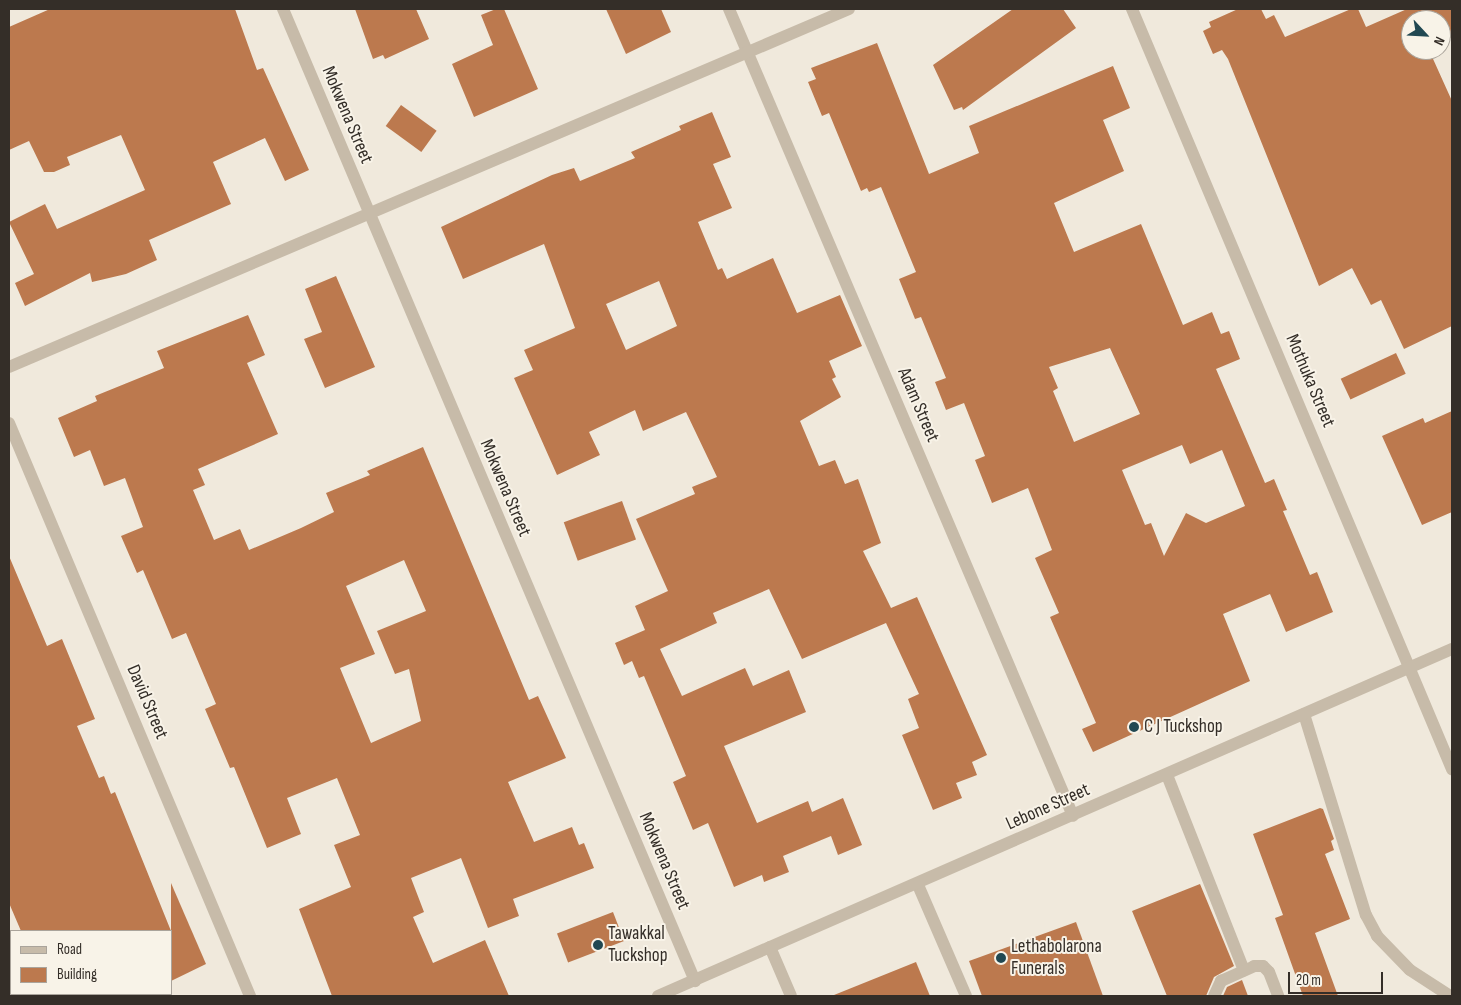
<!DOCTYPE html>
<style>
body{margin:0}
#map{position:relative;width:1461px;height:1005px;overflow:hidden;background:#f0e9dc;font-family:"Sofia Sans Condensed",sans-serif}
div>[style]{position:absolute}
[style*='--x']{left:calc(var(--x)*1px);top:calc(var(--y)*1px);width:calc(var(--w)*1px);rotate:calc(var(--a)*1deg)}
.building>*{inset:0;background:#bc794e;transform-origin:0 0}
.service>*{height:12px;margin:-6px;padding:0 6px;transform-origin:6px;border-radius:6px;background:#c7bba9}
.minor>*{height:12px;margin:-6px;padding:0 6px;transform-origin:6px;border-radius:6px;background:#c7bba9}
.tertiary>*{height:12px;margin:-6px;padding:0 6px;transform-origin:6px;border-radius:6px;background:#c7bba9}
.dots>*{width:14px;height:14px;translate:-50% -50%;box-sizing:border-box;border:2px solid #f8f3e8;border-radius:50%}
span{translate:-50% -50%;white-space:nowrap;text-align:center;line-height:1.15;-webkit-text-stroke:4px #f8f3e8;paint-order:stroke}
.street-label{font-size:19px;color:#342e28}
.poi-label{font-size:19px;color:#342e28}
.left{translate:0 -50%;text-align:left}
.frame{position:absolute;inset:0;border:10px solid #342e28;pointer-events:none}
.legend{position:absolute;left:10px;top:930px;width:162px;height:65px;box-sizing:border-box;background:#f8f3e8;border:1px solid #aaa49b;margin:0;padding:6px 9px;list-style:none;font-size:15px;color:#342e28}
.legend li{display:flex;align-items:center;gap:10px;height:25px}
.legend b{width:25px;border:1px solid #aaa49b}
.north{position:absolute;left:1401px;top:10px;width:50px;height:50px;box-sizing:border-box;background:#f8f3e8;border:1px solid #aaa49b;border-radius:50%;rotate:115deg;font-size:14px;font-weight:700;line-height:20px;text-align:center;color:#342e28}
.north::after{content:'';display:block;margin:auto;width:18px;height:22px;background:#214852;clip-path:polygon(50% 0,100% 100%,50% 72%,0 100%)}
.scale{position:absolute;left:1288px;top:972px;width:95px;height:22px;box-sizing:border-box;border:2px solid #342e28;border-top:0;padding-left:6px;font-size:15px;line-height:18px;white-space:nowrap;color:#342e28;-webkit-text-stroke:4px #f8f3e8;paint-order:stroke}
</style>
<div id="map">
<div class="building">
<div style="clip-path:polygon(50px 9px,235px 9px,257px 70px,263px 68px,309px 170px,285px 181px,265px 138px,213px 162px,231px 204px,149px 240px,157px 260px,126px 274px,92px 282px,90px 273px,25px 306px,15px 283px,34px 274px,9px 222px,45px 204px,57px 229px,145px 190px,121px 135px,67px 157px,70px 165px,54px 172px,44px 172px,29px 141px,9px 150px,9px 27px)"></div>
<div style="clip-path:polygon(355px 9px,416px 9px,429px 39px,385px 59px,383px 55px,373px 59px)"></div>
<div style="clip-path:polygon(496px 9px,504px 9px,538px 89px,474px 117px,452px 64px,493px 45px,481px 15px)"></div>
<div style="clip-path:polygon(606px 9px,661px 9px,671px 32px,626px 54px)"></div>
<div style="clip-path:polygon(1013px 9px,1063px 9px,1076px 28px,963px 110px,962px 107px,954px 110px,933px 65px)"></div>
<div style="clip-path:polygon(1238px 9px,1261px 9px,1266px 19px,1274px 15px,1285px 37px,1351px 9px,1358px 9px,1366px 27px,1407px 9px,1452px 9px,1452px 37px,1441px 42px,1441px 20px,1411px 20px,1411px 50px,1429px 50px,1452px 101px,1452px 326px,1404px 349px,1381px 300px,1371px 305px,1352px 268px,1319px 286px,1228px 59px,1222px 50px,1213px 54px,1203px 31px,1211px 27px,1209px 22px)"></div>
<div style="clip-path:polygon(evenodd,877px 43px,929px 174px,979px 153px,969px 126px,1113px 66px,1130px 108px,1103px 120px,1124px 171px,1054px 203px,1074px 252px,1141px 224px,1183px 325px,1212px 312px,1221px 334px,1229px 331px,1240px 359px,1216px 369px,1265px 483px,1274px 479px,1287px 510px,1283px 511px,1310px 575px,1317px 572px,1333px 612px,1286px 632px,1270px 594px,1223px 614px,1250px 681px,1093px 752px,1082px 729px,1096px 723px,1050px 617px,1059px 613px,1035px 558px,1052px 550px,1028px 488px,992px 503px,975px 460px,985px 456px,964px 403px,946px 410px,935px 382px,946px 378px,921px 317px,915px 319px,899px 279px,916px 272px,881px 187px,869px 192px,867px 188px,861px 191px,829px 113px,822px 116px,808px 82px,816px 79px,811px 68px,877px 43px,1110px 348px,1140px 414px,1074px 442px,1053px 391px,1058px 388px,1049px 367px,1110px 348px,877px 43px,1182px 445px,1190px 464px,1222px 450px,1245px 506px,1206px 523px,1186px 513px,1164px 556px,1151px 523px,1145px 525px,1122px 470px,1182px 445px)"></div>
<div style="left:401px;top:105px;width:44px;height:26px;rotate:36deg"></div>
<div style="clip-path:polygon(evenodd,712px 112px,731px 157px,713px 164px,732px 208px,698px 222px,718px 270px,722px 268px,727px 279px,773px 258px,797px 313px,840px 295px,862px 346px,829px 361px,836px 377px,832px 379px,841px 397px,800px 421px,819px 466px,835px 460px,845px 484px,858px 479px,881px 543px,863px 551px,891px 608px,917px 597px,987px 755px,972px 762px,977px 775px,956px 783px,962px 798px,933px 810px,902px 735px,919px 728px,908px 699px,919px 694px,886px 623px,802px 659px,769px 589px,713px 613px,717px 623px,660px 649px,682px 696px,745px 668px,753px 686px,789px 670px,806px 712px,724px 746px,757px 823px,808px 801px,812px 812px,843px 798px,862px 845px,838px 855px,831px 836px,783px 856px,789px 872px,764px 882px,762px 875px,734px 887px,708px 823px,693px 830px,673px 782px,686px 776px,644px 676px,639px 678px,632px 661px,624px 665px,615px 643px,645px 630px,635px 606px,668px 591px,636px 519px,695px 494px,692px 487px,717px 477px,686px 412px,643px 431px,635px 410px,589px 432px,600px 455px,557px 475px,514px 378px,533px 370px,524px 350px,575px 328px,544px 244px,463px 279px,441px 227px,552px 175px,574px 168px,580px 181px,635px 158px,631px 152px,681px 130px,679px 126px,712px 112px,659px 281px,677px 326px,626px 350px,606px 304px,659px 281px)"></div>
<div style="clip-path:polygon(336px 276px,375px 367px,325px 388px,304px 339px,322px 332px,305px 289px)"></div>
<div style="clip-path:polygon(evenodd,248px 315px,265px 355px,247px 363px,278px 434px,198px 469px,205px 485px,193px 490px,214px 540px,240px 529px,249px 550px,301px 528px,334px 512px,326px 493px,370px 475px,367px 471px,423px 447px,529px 700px,538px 696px,566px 758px,508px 782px,534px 842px,572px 827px,579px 845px,584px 843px,594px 868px,513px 899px,519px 916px,488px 928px,461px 858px,411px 878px,424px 912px,413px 917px,433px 963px,485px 940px,509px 996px,332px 996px,299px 909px,351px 887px,334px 845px,360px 835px,337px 778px,287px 798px,301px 834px,267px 848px,234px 767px,230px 768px,205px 709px,216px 704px,186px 633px,172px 639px,143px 570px,137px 573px,121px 536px,143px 527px,125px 478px,104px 486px,90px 450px,74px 457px,58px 418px,97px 401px,95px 396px,164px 368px,157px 351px,248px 315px,404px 560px,426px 611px,377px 631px,395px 674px,409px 669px,421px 721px,371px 743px,340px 668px,375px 654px,346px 586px,404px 560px)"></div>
<div style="left:1396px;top:353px;width:23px;height:61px;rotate:65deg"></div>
<div style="clip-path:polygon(1452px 411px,1452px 512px,1422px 525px,1382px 436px,1423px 418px,1425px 423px)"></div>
<div style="left:622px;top:501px;width:41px;height:62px;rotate:70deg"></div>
<div style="clip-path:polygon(9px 556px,47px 646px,62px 639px,95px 719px,77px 726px,99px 778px,104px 776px,111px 794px,115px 792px,171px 931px,21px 931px,9px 903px)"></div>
<div style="clip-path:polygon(1320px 808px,1323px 809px,1334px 839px,1331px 841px,1334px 850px,1325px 854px,1350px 919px,1315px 933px,1338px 996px,1303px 996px,1275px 918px,1283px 915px,1253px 834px)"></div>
<div style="clip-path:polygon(171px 883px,206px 964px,171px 981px)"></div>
<div style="clip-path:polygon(1200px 884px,1234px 966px,1214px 977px,1206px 996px,1167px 996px,1132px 911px)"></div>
<div style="left:613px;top:912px;width:31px;height:60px;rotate:69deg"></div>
<div style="clip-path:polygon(1076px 922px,1103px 996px,982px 996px,969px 961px)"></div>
<div style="clip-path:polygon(916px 962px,930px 996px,834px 996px,834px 995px)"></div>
<div style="clip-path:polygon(1242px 980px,1248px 996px,1223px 996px,1227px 987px)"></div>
</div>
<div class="service">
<div style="--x:1304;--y:714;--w:210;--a:72.9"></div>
<div style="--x:1366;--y:915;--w:24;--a:62"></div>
<div style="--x:1377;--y:936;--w:47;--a:45.9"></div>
<div style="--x:1410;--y:970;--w:48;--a:33"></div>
<div style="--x:1167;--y:775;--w:210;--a:68.5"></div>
<div style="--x:918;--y:885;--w:121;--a:66.6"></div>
<div style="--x:770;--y:947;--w:53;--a:66.8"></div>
<div style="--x:1214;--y:996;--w:17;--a:-65"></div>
<div style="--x:1221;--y:981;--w:36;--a:-24"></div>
<div style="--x:1254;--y:966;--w:9;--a:0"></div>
<div style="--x:1263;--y:966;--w:8;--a:45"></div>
<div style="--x:1269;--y:972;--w:26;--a:69"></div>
</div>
<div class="minor">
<div style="--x:283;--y:9;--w:1056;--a:67.03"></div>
<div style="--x:729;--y:9;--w:877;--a:66.91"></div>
<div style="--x:1132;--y:9;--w:825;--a:67.17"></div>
<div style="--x:9;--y:367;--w:913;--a:-23.08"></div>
<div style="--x:9;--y:423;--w:622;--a:67.19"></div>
</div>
<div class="tertiary">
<div style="--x:658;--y:996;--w:867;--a:-23.61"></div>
</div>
<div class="dots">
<div style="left:1134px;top:727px;background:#214852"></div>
<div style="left:598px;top:945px;background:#214852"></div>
<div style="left:1001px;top:958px;background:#214852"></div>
</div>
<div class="street-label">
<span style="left:347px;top:115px;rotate:67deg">Mokwena Street</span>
<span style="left:1310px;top:381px;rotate:67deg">Mothuka Street</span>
<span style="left:918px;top:405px;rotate:67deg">Adam Street</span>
<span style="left:505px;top:488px;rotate:67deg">Mokwena Street</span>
<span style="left:147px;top:702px;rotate:67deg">David Street</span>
<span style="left:1048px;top:807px;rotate:-24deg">Lebone Street</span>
<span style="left:664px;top:861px;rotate:67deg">Mokwena Street</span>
</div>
<div class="poi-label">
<span class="left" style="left:1144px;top:727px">C J Tuckshop</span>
<span class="left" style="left:608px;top:945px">Tawakkal<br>Tuckshop</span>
<span class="left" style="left:1011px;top:958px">Lethabolarona<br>Funerals</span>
</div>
<div class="frame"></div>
<ul class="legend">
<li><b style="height:6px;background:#c7bba9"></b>Road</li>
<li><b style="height:14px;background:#bc794e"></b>Building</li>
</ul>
<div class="north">N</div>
<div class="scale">20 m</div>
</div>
